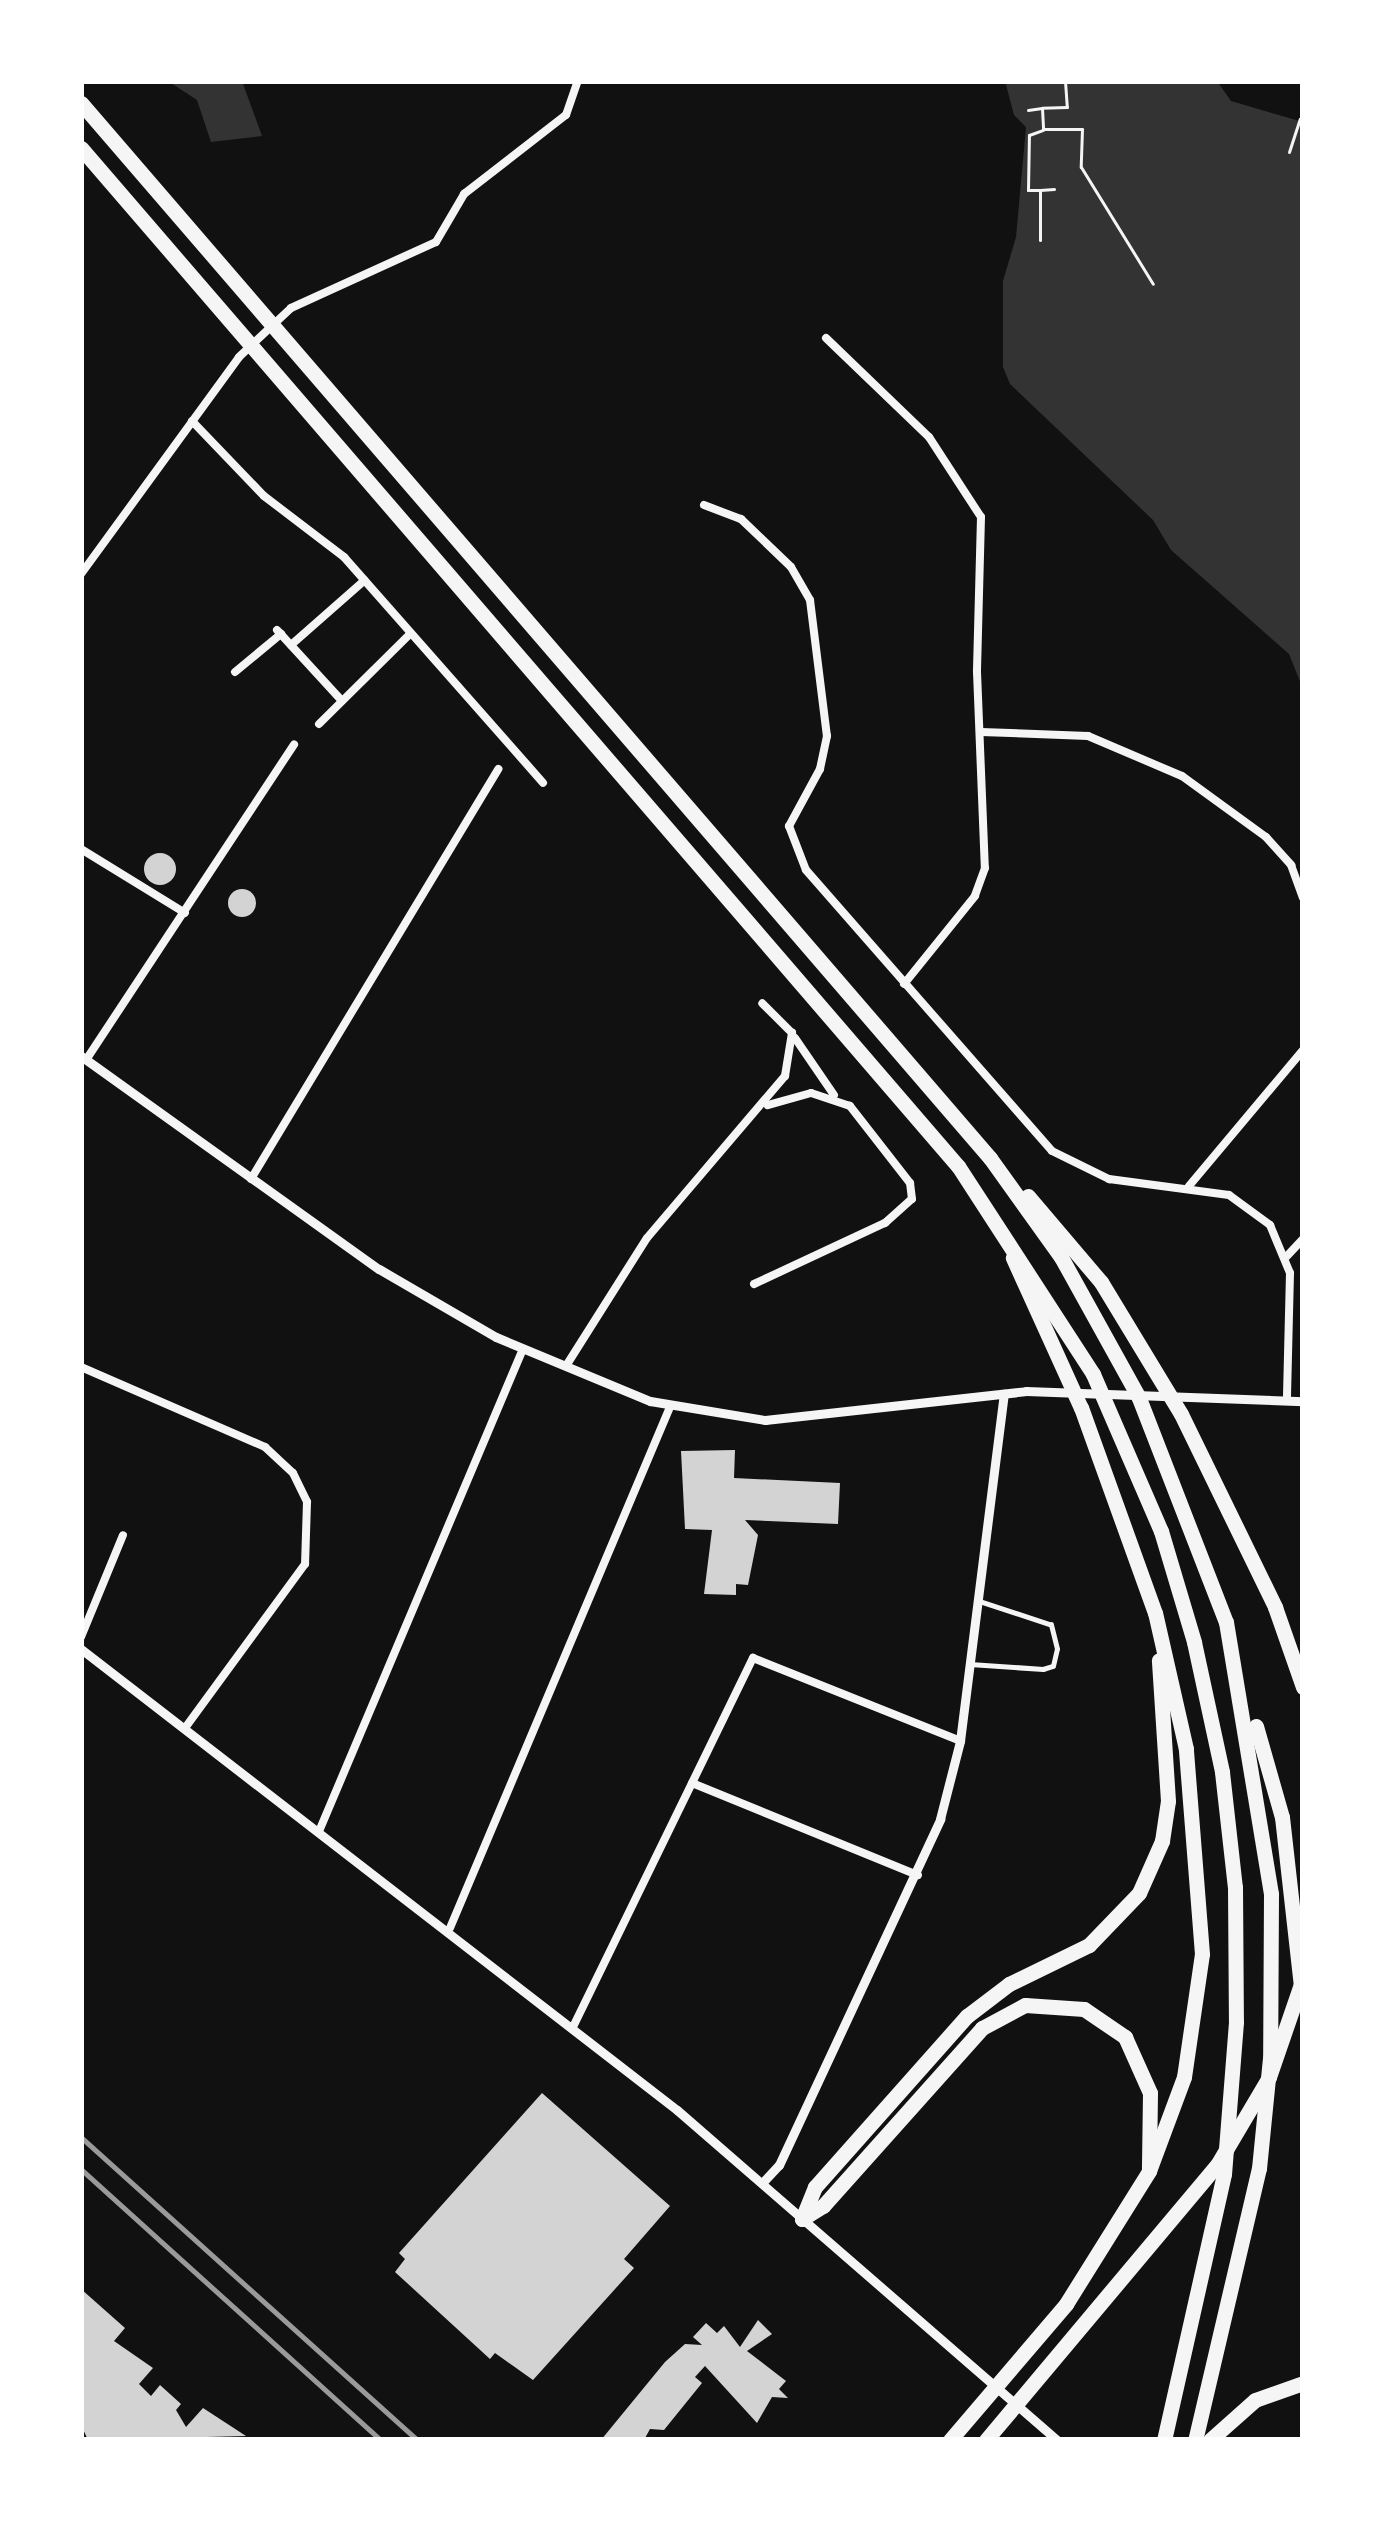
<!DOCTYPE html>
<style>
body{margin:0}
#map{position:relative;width:1384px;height:2521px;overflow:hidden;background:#111;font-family:"Fira Sans",sans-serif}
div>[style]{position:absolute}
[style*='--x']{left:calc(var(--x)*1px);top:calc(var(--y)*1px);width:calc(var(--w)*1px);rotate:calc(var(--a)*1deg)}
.water>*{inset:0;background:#333}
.building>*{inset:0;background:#d3d3d3}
.round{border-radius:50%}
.path>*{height:3px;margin:-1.5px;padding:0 1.5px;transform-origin:1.5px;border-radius:1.5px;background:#f5f5f5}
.service>*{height:4.5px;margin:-2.25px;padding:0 2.25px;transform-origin:2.25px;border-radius:2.25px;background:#f5f5f5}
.minor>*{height:8px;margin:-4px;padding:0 4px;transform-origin:4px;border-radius:4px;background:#f5f5f5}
.tertiary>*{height:9px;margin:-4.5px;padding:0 4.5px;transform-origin:4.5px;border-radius:4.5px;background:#f5f5f5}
.motorway>*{height:15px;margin:-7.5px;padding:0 7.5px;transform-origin:7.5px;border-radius:7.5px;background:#f5f5f5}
.rail>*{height:4.5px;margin:-2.25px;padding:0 2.25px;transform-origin:2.25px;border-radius:2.25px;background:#9a9a9a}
span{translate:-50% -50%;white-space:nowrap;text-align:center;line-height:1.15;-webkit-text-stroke:9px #fff;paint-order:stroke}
.frame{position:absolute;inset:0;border:84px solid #fff;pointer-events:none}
</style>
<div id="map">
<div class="water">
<div style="clip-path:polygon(168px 81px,242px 81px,262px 136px,211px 142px,197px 100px)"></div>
<div style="clip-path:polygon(1005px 81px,1217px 81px,1231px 101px,1303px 122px,1303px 689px,1289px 654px,1171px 550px,1153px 520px,1010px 384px,1003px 367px,1003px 281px,1016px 237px,1026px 127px,1014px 115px)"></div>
</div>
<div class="building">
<div class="round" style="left:144px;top:853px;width:32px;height:32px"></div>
<div class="round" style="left:228px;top:889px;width:28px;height:28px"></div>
<div style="clip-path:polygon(735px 1450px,734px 1478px,840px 1483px,838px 1524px,745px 1520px,758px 1535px,748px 1585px,736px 1584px,736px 1595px,704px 1594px,712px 1530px,685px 1529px,681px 1451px)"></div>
<div style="clip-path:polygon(542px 2093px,670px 2206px,624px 2259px,634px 2268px,533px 2380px,495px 2353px,490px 2359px,395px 2272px,405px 2259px,399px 2253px)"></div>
<div style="clip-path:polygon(81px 2289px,125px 2328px,114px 2341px,153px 2368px,139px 2384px,151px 2396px,160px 2385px,181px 2404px,176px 2410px,186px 2427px,203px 2408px,246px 2436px,88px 2440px,81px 2425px)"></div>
<div style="clip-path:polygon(758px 2320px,772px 2334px,747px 2351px,786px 2381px,779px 2389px,788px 2398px,772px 2397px,757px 2423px,705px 2366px,695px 2377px,702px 2383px,664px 2430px,650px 2429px,644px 2440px,601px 2440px,665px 2362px,685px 2344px,702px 2345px,693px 2337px,706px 2323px,717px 2333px,724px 2326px,740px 2347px)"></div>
</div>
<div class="path">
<div style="--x:1065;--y:81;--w:26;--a:86"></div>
<div style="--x:1067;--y:107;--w:25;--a:178"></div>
<div style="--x:1042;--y:108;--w:21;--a:87"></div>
<div style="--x:1043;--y:129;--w:39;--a:0"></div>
<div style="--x:1082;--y:129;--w:38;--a:92"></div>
<div style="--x:1081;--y:167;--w:137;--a:58.4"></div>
<div style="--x:1028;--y:110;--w:14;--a:-8"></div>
<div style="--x:1289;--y:152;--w:35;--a:-72"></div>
<div style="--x:1040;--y:190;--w:14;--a:-4"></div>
<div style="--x:1040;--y:240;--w:50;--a:-90"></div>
<div style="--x:1040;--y:190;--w:12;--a:180"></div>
<div style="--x:1028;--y:190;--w:55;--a:-89"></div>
<div style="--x:1029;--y:135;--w:15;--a:-20"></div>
</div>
<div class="service">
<div style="--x:970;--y:1664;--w:73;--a:3.9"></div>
<div style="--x:1043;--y:1669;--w:10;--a:-17"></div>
<div style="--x:1053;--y:1666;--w:17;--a:-77"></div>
<div style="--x:1057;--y:1649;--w:25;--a:-104"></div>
<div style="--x:1051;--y:1625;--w:77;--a:-161.8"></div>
</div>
<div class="minor">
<div style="--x:826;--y:338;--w:143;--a:43.9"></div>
<div style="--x:929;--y:437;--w:95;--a:57"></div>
<div style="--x:981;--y:517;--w:155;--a:91.5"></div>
<div style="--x:977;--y:672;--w:196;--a:87.7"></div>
<div style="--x:985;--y:868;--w:30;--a:110"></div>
<div style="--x:975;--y:896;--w:113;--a:128.9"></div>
<div style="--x:192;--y:421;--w:104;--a:46.2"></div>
<div style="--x:264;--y:496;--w:101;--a:37.3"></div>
<div style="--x:344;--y:557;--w:301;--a:48.6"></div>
<div style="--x:704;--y:505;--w:40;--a:21"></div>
<div style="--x:741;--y:519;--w:69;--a:43.8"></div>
<div style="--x:791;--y:567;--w:38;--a:60"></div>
<div style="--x:810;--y:600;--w:137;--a:82.9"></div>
<div style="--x:827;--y:736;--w:34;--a:102"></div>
<div style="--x:820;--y:769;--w:65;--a:118.5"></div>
<div style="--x:789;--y:826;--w:47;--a:68.9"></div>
<div style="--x:806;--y:870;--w:373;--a:48.8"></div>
<div style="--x:1052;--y:1151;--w:64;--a:26.2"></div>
<div style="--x:1109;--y:1179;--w:121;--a:7.6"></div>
<div style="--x:1229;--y:1195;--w:51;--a:36.2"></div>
<div style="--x:1270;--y:1225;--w:52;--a:67.4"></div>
<div style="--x:1290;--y:1273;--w:126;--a:91.4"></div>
<div style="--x:81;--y:574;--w:268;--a:-53.9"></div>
<div style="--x:239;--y:357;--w:71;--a:-43.3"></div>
<div style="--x:291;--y:308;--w:159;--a:-24.5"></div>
<div style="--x:436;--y:242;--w:56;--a:-59.7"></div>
<div style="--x:464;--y:194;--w:129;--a:-37.8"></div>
<div style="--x:566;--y:115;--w:36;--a:-71"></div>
<div style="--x:277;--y:630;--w:96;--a:47.5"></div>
<div style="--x:291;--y:645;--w:98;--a:-41.3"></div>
<div style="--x:235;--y:672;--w:60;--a:-39.6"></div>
<div style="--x:319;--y:724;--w:129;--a:-44.7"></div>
<div style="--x:981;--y:732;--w:107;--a:2.1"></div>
<div style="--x:1088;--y:736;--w:102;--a:23.1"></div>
<div style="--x:1182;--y:776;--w:104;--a:36"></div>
<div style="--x:1266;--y:837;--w:38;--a:48"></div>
<div style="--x:1291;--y:865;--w:35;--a:70"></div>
<div style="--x:81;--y:849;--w:122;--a:31.6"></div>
<div style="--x:795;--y:1038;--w:69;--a:55.6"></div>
<div style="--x:86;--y:1060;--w:378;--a:-56.6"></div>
<div style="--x:251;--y:1179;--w:479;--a:-58.9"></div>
<div style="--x:1189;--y:1186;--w:177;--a:-50"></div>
<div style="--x:1287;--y:1256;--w:23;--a:-47"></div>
<div style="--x:754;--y:1284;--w:145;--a:-25"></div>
<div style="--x:885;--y:1223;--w:36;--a:-42"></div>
<div style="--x:912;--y:1199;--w:16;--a:-97"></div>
<div style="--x:910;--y:1183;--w:98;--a:-127.9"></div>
<div style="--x:850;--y:1106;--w:41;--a:-161.6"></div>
<div style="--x:811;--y:1093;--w:45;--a:164.4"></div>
<div style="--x:566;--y:1366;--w:151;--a:-57.7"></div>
<div style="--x:647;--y:1238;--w:213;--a:-49.6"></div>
<div style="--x:785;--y:1076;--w:44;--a:-80.8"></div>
<div style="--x:792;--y:1033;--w:42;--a:-135"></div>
<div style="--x:81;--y:1367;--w:201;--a:23.5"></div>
<div style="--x:265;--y:1447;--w:38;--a:43"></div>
<div style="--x:293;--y:1473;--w:32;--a:64"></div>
<div style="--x:307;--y:1502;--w:62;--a:91.8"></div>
<div style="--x:305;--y:1564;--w:203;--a:126.2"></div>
<div style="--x:81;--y:1637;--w:110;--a:-67.6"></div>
<div style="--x:692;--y:1783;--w:244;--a:22.2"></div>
<div style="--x:320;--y:1829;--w:521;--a:-67.08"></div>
<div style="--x:450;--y:1928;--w:566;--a:-67.11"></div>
<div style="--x:573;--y:2027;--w:411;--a:-64"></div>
<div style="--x:753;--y:1658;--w:223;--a:21.8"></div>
</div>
<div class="tertiary">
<div style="--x:81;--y:1056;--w:366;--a:35.6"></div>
<div style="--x:379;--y:1269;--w:135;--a:30.2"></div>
<div style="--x:496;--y:1337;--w:167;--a:22.6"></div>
<div style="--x:650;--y:1401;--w:117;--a:9.4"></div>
<div style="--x:765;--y:1420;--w:263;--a:-6.3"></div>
<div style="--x:1026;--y:1391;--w:277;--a:2.1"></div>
<div style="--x:81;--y:1649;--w:753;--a:37.72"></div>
<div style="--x:677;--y:2110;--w:503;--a:40.97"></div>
<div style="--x:763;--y:2182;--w:23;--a:-47"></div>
<div style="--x:779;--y:2165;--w:382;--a:-65"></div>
<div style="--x:940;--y:1819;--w:81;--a:-75.6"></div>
<div style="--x:960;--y:1741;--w:350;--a:-82.8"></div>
</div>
<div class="motorway">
<div style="--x:81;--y:103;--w:1393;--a:49.25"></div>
<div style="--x:990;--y:1158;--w:122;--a:54.4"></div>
<div style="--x:1061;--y:1257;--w:161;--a:61"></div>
<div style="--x:1139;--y:1398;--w:240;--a:68.8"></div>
<div style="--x:1226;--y:1622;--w:276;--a:80.6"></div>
<div style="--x:1271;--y:1894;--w:164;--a:90.3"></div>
<div style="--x:1270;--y:2058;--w:111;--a:95.7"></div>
<div style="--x:1259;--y:2168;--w:279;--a:103.2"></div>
<div style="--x:81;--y:148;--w:1344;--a:49.26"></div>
<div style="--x:958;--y:1166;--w:248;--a:57"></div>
<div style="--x:1093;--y:1374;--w:171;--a:66.6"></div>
<div style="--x:1161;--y:1531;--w:116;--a:73.4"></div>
<div style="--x:1194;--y:1642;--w:133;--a:77.8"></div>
<div style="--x:1222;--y:1772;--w:116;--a:83.6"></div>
<div style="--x:1235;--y:1887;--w:135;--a:89.6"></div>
<div style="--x:1236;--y:2022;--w:152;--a:94.5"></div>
<div style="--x:1224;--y:2174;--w:273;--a:102.7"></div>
<div style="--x:1028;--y:1196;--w:113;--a:49.7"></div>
<div style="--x:1101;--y:1282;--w:154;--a:58.8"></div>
<div style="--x:1181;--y:1414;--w:215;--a:64"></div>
<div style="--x:1275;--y:1607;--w:85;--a:70.7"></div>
<div style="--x:1256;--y:1726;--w:95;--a:74.1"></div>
<div style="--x:1282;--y:1817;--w:170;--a:83.6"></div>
<div style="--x:802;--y:2219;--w:35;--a:-68"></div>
<div style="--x:815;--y:2187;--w:229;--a:-48.4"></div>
<div style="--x:967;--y:2016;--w:53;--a:-37.3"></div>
<div style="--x:1009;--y:1984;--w:89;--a:-26"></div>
<div style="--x:1089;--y:1945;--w:72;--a:-46.1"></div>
<div style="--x:1139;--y:1893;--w:57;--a:-66.1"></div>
<div style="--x:1162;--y:1841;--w:40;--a:-81.5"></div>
<div style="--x:1168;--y:1801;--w:141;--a:-93.7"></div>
<div style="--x:802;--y:2219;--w:25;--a:-32"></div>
<div style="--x:823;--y:2206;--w:239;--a:-48.2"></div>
<div style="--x:982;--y:2028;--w:49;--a:-28.1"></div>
<div style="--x:1025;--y:2005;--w:59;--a:3.9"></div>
<div style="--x:1084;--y:2009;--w:50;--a:34.3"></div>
<div style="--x:1125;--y:2037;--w:61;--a:65.9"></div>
<div style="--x:1150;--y:2093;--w:76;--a:90.8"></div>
<div style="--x:950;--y:2440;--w:179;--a:-49.5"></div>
<div style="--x:1066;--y:2304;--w:157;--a:-58"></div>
<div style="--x:1149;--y:2171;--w:100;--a:-69.6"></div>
<div style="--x:1184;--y:2077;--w:124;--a:-81.7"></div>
<div style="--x:1202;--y:1954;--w:206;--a:-94.5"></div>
<div style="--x:1186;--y:1749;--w:139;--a:-102.8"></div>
<div style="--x:1155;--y:1613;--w:218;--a:-109.8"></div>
<div style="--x:1081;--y:1408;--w:165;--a:-114.4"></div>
<div style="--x:986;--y:2440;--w:359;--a:-50"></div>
<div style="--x:1217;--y:2165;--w:102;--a:-59.4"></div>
<div style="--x:1269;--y:2077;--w:105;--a:-71"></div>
<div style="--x:1210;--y:2440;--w:60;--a:-41.6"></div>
<div style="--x:1255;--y:2400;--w:51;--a:-19.5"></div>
</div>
<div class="rail">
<div style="--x:81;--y:2137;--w:452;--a:42"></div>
<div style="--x:81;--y:2169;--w:404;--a:42.1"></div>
</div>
<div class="frame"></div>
</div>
